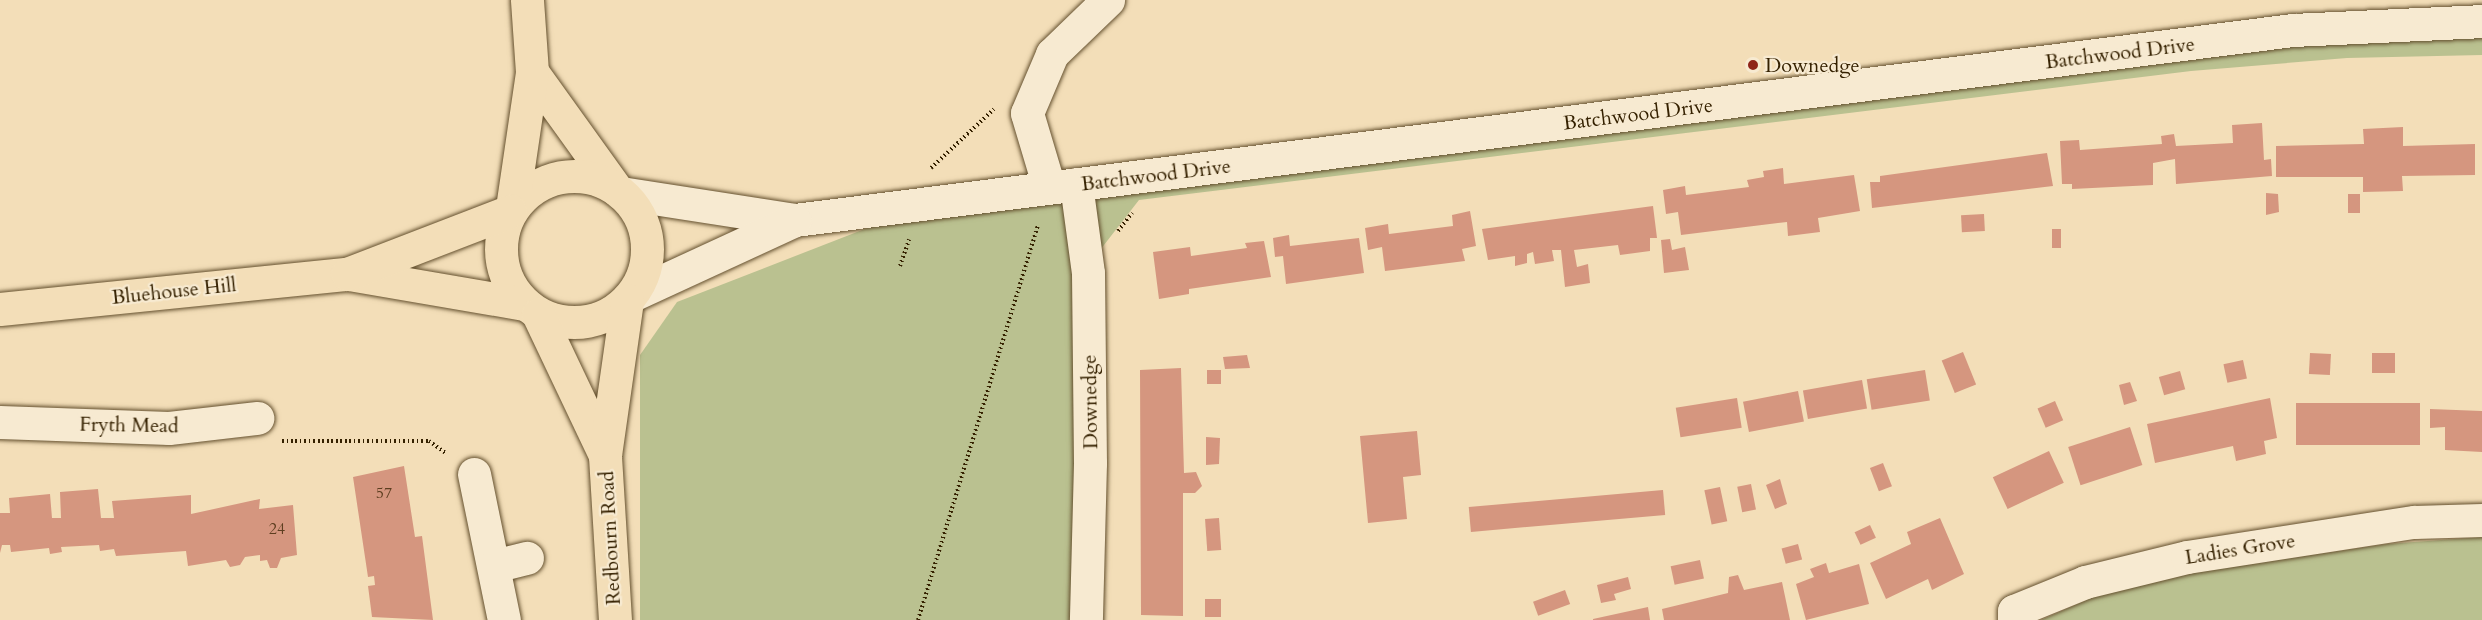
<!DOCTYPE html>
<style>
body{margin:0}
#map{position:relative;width:2482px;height:620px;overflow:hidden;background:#f3deb8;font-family:Cardo,serif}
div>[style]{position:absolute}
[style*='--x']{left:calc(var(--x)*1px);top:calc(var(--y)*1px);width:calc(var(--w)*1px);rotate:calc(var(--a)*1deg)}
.green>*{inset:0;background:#bac190}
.building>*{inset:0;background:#d5967f;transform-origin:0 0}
.path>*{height:4px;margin-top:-2px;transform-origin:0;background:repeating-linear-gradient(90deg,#352100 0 1.5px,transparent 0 4.5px)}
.roads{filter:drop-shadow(0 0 2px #64502e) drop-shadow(0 0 2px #64502e)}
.minor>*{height:33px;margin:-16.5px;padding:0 16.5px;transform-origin:16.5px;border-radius:16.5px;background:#f7ead1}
.major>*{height:33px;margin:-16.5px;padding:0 16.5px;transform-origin:16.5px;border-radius:16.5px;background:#f3deb8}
.major>.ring{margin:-16.5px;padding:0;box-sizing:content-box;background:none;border:33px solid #f3deb8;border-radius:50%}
.dots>*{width:16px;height:16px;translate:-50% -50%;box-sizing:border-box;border:3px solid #f7ead1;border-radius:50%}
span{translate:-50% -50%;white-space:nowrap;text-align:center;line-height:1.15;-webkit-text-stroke:4.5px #f7ead1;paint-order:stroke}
.number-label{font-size:16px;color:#5d3e20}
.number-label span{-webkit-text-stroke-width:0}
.street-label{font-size:20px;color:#352100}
.poi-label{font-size:20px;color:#352100}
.left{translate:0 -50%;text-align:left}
</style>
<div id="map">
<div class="green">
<div style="clip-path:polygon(2482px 16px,2482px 55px,2347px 58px,2191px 71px,1139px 200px,1090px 263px,1088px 175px)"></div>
<div style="clip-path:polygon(947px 197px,1074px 204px,1081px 620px,640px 620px,640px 355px,677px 302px)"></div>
<div style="clip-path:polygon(2482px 537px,2482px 620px,2041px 620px,2098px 595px,2202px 571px,2387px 544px)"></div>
</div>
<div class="building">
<div style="clip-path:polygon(2262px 123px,2264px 160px,2271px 159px,2272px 176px,2176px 184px,2175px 159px,2153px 163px,2153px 185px,2072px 189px,2072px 184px,2062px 184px,2060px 141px,2079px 140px,2080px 150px,2162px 144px,2161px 136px,2174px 134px,2176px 146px,2233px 143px,2232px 125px)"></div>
<div style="clip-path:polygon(2403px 127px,2403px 146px,2475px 144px,2475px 175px,2402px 176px,2403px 191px,2363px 192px,2363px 177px,2276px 177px,2276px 146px,2364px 144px,2363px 129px)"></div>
<div style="clip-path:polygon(2047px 153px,2053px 186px,1872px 208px,1870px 182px,1880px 182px,1880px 176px)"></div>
<div style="clip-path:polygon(1783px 168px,1784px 184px,1854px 175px,1860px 211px,1818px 218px,1820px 232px,1788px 236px,1787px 222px,1681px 235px,1678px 212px,1666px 214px,1663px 190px,1685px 186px,1686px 195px,1749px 187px,1747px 180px,1764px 177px,1763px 171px)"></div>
<div style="clip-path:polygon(2266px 193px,2278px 194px,2279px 212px,2266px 215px)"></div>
<div style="left:2348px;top:194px;width:12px;height:19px"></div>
<div style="clip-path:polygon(1653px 206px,1657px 238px,1650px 238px,1650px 251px,1620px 255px,1618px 245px,1574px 250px,1577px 267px,1588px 264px,1590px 283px,1565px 287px,1561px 250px,1552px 250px,1554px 261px,1535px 264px,1533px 252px,1527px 254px,1527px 263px,1515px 266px,1515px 256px,1488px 260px,1482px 229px)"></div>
<div style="clip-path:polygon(1470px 211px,1476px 246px,1462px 249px,1465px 261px,1385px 271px,1382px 247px,1368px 250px,1365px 228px,1388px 224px,1389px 234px,1453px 226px,1452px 215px)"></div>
<div style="left:1984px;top:214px;width:17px;height:23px;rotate:87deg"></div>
<div style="left:2052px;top:229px;width:9px;height:19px"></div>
<div style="clip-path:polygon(1289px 235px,1290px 246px,1359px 238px,1364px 273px,1286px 284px,1283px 256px,1275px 257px,1273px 238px)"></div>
<div style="clip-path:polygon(1670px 239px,1672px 250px,1685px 247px,1689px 270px,1664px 273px,1661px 240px)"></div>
<div style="clip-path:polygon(1264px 241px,1271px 277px,1189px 289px,1189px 294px,1159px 299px,1153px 252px,1190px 247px,1191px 256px,1247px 248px,1245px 243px)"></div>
<div style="left:1963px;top:352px;width:35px;height:23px;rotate:68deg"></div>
<div style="left:2310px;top:353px;width:21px;height:21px;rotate:3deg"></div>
<div style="left:2372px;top:353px;width:23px;height:20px"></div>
<div style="clip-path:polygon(1247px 355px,1250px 368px,1225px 369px,1223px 357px)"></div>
<div style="left:2243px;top:360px;width:19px;height:20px;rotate:78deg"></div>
<div style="clip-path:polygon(1181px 368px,1184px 473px,1196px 472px,1202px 486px,1195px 493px,1183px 493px,1183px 616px,1141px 615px,1140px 370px)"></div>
<div style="left:1207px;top:370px;width:14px;height:14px"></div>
<div style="left:1925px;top:370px;width:31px;height:59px;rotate:81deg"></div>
<div style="left:2180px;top:371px;width:19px;height:22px;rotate:74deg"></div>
<div style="left:1862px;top:380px;width:29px;height:60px;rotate:80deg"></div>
<div style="clip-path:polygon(2130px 382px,2137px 401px,2124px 405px,2119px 385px)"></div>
<div style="left:1798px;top:391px;width:31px;height:56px;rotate:79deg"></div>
<div style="left:1737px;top:398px;width:30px;height:62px;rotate:81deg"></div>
<div style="clip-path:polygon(2270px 398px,2277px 438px,2264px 441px,2266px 454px,2236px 461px,2233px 446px,2155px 463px,2147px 424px)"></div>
<div style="left:2055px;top:401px;width:21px;height:19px;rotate:67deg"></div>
<div style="left:2420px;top:403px;width:42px;height:124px;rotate:90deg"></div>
<div style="clip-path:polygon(2430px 409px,2482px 411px,2482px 452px,2445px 450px,2445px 427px,2430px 428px)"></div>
<div style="left:2130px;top:427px;width:40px;height:65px;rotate:72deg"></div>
<div style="clip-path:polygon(1417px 431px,1421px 475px,1403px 477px,1407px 519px,1368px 523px,1360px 436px)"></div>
<div style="clip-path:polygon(1206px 437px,1220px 438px,1219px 464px,1206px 465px)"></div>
<div style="left:2049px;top:451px;width:35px;height:62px;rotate:65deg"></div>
<div style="left:1883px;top:463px;width:25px;height:14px;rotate:69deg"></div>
<div style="clip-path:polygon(404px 466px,415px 537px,422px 536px,433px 620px,372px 617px,368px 586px,375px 585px,374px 576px,368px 577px,353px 477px)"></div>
<div style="clip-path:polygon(1780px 479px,1787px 504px,1775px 509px,1766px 485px)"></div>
<div style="left:1751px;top:484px;width:26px;height:14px;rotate:79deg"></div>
<div style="left:1720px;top:487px;width:35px;height:16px;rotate:78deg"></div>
<div style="clip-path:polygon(98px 489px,101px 518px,114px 518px,112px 501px,191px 495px,191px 514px,260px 499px,259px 509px,293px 505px,297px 555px,281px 558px,277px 568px,270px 568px,267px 560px,260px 561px,260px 555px,245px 557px,240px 565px,230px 567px,226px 560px,188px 566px,186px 551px,116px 556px,114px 549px,100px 551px,99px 545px,61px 547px,62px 552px,50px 554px,49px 548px,11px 552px,10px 545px,2px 545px,0 553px,0 513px,10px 513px,9px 498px,50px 494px,52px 518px,61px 518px,60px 492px)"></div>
<div style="left:1663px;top:490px;width:25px;height:195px;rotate:85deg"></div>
<div style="left:1219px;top:518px;width:32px;height:14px;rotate:86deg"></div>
<div style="clip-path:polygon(1940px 518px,1964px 574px,1932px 590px,1928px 579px,1886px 599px,1870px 563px,1911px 544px,1907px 532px)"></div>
<div style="left:1870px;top:525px;width:14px;height:17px;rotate:65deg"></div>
<div style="left:1798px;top:544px;width:16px;height:17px;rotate:75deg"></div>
<div style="left:1700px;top:560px;width:19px;height:30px;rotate:78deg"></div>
<div style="clip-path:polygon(1826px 563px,1829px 573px,1859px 564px,1869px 604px,1806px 620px,1796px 584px,1814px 577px,1810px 569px)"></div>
<div style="clip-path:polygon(1738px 575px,1744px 590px,1782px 582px,1790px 620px,1664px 620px,1662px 609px,1728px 593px,1729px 577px)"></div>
<div style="clip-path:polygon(1628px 577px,1631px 589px,1614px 594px,1616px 600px,1601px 603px,1597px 585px)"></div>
<div style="left:1565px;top:590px;width:15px;height:34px;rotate:70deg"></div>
<div style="left:1221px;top:599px;width:18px;height:16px;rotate:90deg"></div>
<div style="clip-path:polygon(1648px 607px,1650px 620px,1593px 620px,1593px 619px)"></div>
</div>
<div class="path">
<div style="--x:931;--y:168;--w:86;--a:-43.1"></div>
<div style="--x:1118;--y:231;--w:23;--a:-52"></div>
<div style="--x:900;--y:266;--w:28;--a:-71"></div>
<div style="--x:282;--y:441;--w:147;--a:0"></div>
<div style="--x:429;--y:441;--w:22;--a:36"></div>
<div style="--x:918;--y:620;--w:413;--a:-73.1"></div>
</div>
<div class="roads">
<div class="minor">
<div style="--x:1076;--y:184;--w:90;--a:82.3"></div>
<div style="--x:1088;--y:273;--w:190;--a:89.4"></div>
<div style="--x:1090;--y:463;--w:157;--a:91.5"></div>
<div style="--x:1049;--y:187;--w:77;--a:-106.6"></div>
<div style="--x:1027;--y:113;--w:64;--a:-67"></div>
<div style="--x:1052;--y:54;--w:78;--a:-44"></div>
<div style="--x:621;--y:193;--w:176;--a:8.8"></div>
<div style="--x:795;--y:220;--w:1510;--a:-7.23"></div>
<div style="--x:2293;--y:30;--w:189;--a:-2.7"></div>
<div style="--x:632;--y:295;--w:179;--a:-24.7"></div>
<div style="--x:0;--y:422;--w:169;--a:2"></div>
<div style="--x:169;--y:428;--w:89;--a:-6.5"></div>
<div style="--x:474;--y:474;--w:149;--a:78.4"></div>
<div style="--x:494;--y:566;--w:34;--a:-14"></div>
<div style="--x:2014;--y:620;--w:9;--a:-90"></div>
<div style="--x:2014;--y:611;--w:77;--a:-22.2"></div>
<div style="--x:2085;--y:582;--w:105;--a:-13.8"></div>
<div style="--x:2187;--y:557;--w:230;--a:-8.8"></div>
<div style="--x:2414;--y:522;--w:68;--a:-1.7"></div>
</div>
<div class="major">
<div style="--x:532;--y:72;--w:144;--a:54.3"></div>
<div class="ring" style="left:501px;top:176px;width:113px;height:113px"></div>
<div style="--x:512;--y:208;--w:137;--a:-81.6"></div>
<div style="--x:532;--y:72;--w:72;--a:-94"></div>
<div style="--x:349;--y:274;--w:179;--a:9.7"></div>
<div style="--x:0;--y:309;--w:349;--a:-5.8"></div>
<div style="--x:347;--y:274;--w:175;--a:-21.1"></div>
<div style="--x:538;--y:314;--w:156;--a:64.6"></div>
<div style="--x:615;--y:620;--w:165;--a:-93.5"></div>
<div style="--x:605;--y:455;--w:157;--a:-81.9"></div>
</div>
</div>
<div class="dots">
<div style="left:1753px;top:65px;background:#8f2418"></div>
</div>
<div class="number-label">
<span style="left:384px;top:493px">57</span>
<span style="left:277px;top:529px">24</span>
</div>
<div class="street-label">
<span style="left:2120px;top:53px;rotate:-7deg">Batchwood Drive</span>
<span style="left:1638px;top:114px;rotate:-7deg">Batchwood Drive</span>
<span style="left:1156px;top:175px;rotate:-7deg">Batchwood Drive</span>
<span style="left:174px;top:291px;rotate:-6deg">Bluehouse Hill</span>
<span style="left:1090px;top:402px;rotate:-91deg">Downedge</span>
<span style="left:129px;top:425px;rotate:1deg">Fryth Mead</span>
<span style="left:610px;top:538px;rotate:-93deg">Redbourn Road</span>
<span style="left:2240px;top:549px;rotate:-9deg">Ladies Grove</span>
</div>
<div class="poi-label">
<span class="left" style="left:1765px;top:65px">Downedge</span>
</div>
</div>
